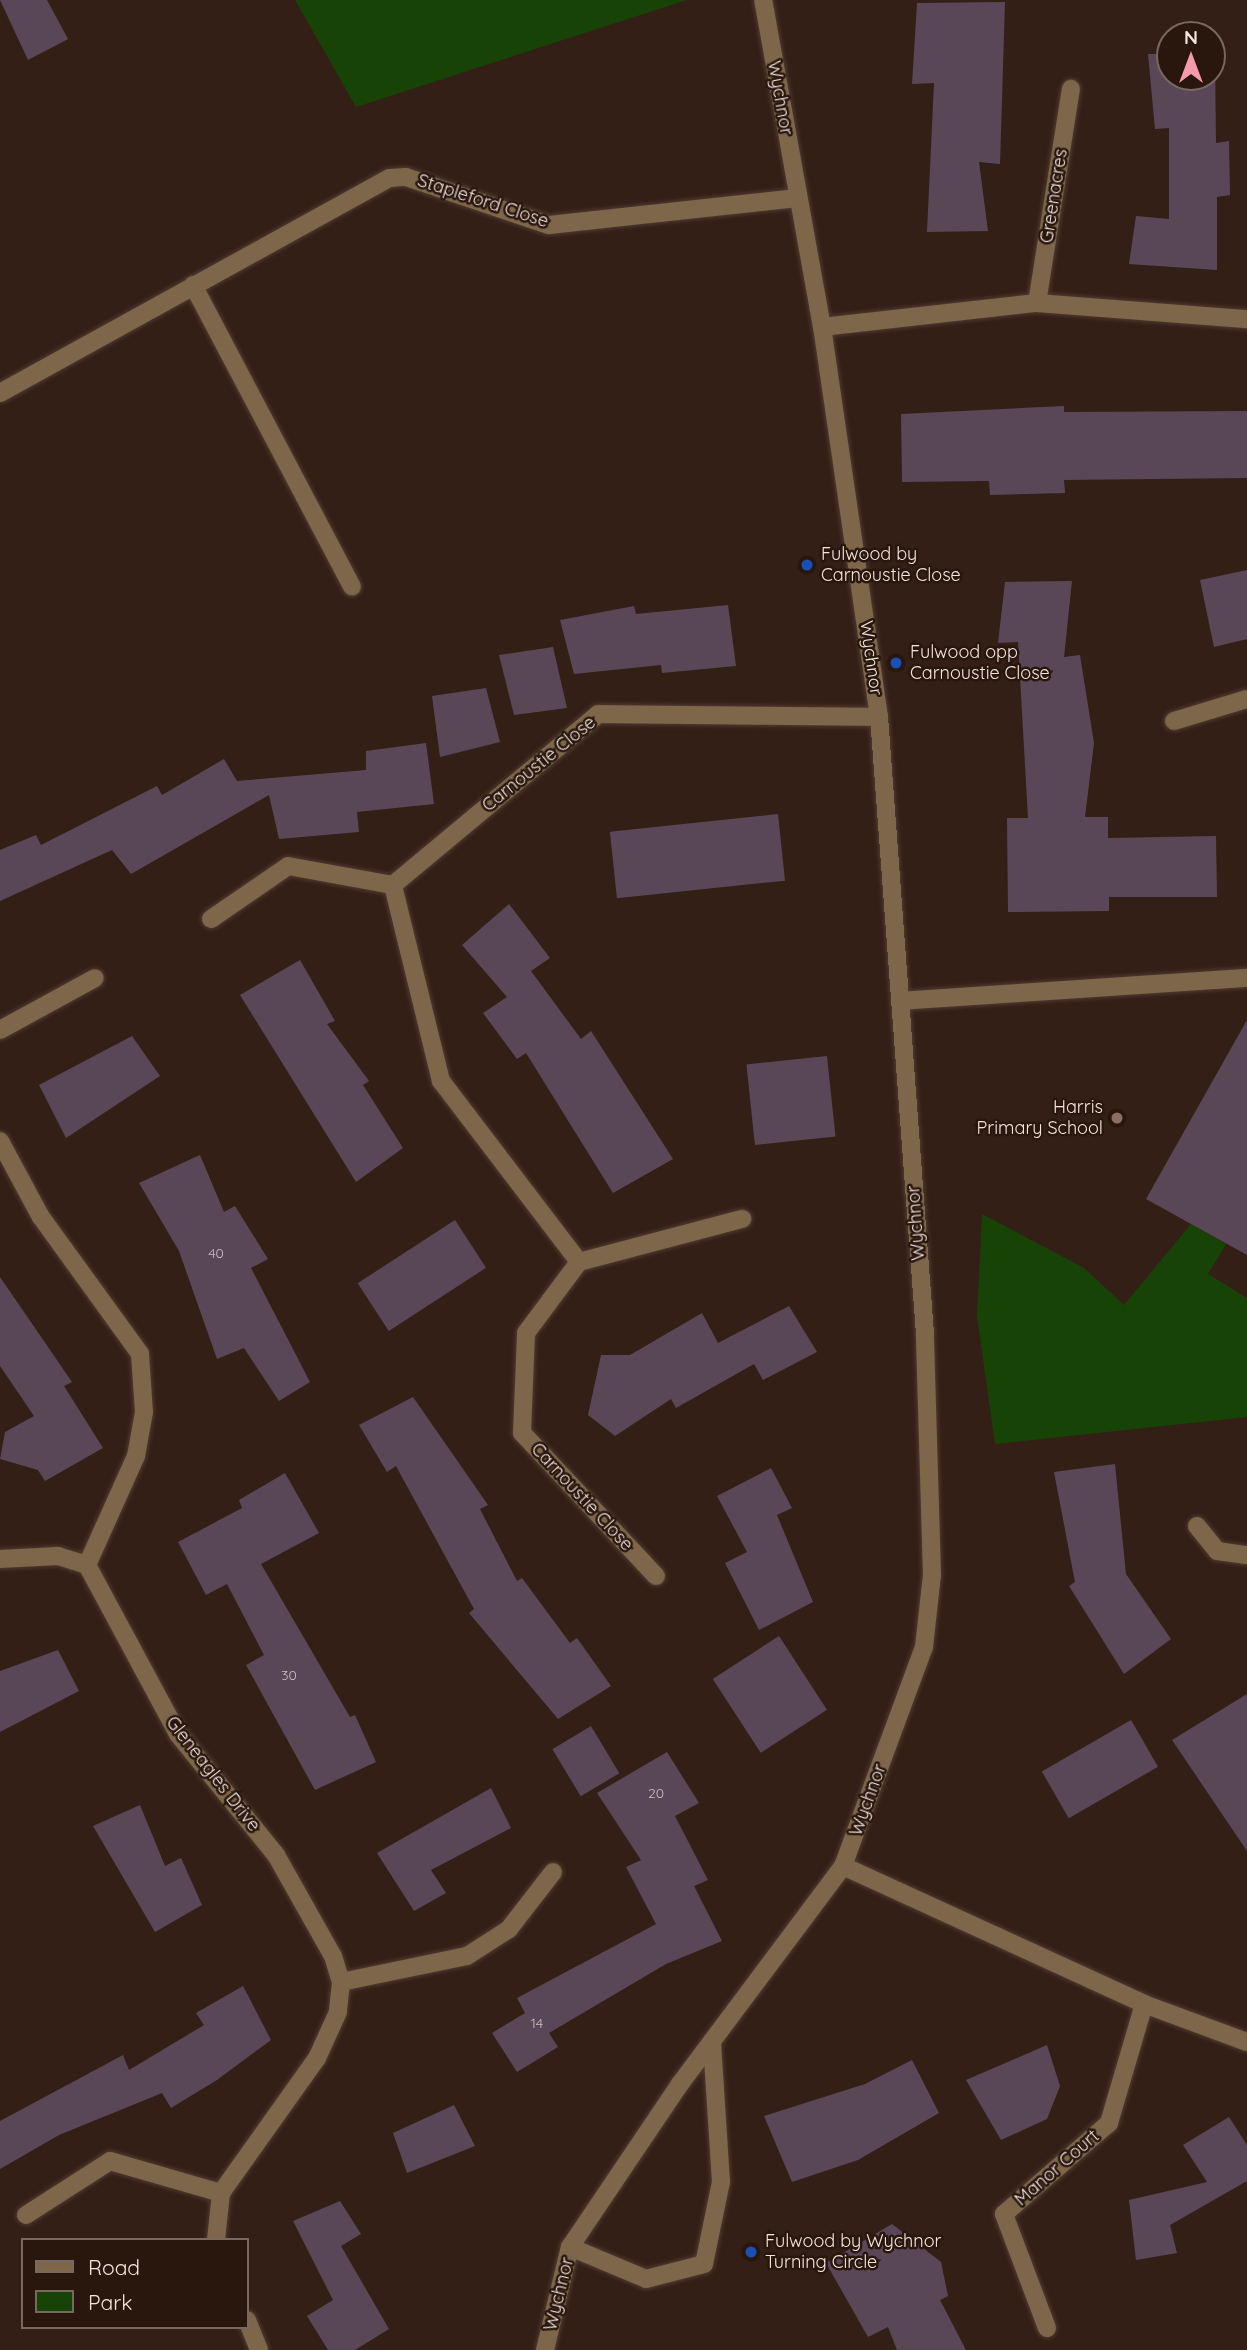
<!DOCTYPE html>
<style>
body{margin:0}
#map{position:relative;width:1247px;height:2350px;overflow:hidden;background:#341f16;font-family:Quicksand,sans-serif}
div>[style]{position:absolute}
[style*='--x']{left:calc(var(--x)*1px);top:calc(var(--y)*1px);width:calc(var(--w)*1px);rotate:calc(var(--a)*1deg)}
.green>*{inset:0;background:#184307}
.building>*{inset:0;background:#594758;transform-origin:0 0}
.roads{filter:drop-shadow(0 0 2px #4f3b32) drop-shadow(0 0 2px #4f3b32)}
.minor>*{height:18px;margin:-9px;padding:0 9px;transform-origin:9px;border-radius:9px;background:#7d6649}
.dots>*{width:19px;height:19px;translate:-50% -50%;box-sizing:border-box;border:4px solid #29160d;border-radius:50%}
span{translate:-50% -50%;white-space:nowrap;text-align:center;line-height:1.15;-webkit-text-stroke:5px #29160d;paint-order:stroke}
.number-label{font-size:14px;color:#ccbdbc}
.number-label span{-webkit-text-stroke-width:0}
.street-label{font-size:18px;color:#f2e4de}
.poi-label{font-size:18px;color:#f2e4de}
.left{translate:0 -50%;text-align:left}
.right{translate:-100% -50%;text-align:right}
.legend{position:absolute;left:21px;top:2238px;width:228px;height:91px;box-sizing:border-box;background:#29160d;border:2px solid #796861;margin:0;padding:9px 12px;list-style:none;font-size:21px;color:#f2e4de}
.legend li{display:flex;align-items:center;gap:14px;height:35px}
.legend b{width:35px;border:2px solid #796861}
.north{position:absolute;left:1156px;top:21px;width:70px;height:70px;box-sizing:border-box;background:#29160d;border:2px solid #796861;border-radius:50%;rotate:0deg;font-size:19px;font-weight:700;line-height:28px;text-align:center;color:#f2e4de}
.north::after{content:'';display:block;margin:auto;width:24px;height:32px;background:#f39aab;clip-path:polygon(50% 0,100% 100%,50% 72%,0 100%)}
</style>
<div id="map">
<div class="green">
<div style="clip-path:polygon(295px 0,687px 0,356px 107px)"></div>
<div style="clip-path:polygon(982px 1214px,1084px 1268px,1124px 1305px,1191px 1224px,1226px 1244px,1208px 1274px,1247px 1298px,1247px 1417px,995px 1444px,977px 1316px)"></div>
</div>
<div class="building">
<div style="clip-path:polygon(0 0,47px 0,68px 39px,28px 60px)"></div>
<div style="clip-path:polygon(1005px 2px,1000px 164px,979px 162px,988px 231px,927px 232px,934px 83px,912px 84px,917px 3px)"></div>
<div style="clip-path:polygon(1148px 54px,1170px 54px,1170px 77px,1212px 77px,1215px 54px,1216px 143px,1229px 141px,1230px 195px,1217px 197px,1217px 270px,1129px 264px,1136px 216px,1169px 219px,1169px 128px,1155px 129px)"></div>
<div style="clip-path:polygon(1064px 406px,1064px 412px,1247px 411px,1247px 478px,1064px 480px,1065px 493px,990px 495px,989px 481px,902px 482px,901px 414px)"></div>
<div style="clip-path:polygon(1247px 570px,1247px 639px,1214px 647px,1200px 580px)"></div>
<div style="clip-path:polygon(1072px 581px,1064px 657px,1080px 655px,1094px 743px,1085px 817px,1108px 817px,1108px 838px,1216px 836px,1217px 897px,1109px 897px,1109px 911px,1008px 912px,1007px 818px,1028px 818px,1018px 642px,998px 643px,1005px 582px)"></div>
<div style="clip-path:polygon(728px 605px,736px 666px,662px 673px,661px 665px,574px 674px,560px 620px,634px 606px,636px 614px)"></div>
<div style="clip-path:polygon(553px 647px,567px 708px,514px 715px,499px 655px)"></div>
<div style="clip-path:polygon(486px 688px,500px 742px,440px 757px,432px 696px)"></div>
<div style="clip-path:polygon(426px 743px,434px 804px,357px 812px,359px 832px,279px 839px,269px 795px,131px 874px,112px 850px,0 901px,0 850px,36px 835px,41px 845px,157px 786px,162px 795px,224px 759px,237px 781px,366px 770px,366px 751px)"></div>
<div style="left:778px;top:814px;width:67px;height:169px;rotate:84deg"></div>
<div style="clip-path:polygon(509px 904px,550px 958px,531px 971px,581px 1039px,591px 1031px,673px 1159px,613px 1193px,526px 1053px,517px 1059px,483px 1013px,507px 997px,462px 945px)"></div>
<div style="clip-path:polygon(300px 960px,335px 1021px,327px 1024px,369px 1081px,363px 1085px,403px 1148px,356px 1182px,240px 995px)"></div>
<div style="clip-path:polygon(1247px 1020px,1247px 1255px,1146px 1199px)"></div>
<div style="clip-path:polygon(132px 1036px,160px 1076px,66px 1138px,39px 1085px)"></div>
<div style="left:827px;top:1056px;width:81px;height:81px;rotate:84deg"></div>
<div style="clip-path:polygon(200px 1155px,224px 1212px,235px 1206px,268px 1259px,251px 1268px,310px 1382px,279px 1401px,244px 1348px,217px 1359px,179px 1251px,139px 1183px)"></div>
<div style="left:455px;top:1220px;width:57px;height:116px;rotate:57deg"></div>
<div style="clip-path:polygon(0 1277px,72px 1382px,64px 1386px,103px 1448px,45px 1481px,38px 1470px,0 1459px,5px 1432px,34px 1416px,0 1366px)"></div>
<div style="clip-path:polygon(789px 1306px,817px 1352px,763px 1380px,754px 1364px,676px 1408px,671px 1399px,615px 1436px,588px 1415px,601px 1355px,630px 1355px,702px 1313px,718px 1343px)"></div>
<div style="clip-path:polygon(413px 1397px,488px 1505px,480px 1509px,517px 1581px,522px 1578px,570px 1643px,577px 1638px,611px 1686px,558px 1719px,469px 1613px,474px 1609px,396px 1466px,387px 1472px,359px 1425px)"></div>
<div style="clip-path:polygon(1115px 1464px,1126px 1574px,1171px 1639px,1124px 1674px,1069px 1586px,1075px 1582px,1054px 1472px)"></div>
<div style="clip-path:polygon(771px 1468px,792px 1508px,777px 1515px,813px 1602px,759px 1630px,725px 1563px,747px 1552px,717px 1496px)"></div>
<div style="clip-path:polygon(285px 1473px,319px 1533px,261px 1564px,350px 1717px,355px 1715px,376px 1762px,315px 1790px,246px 1665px,264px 1655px,227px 1584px,206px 1595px,178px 1542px,242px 1508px,239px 1500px)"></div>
<div style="left:779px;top:1636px;width:88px;height:79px;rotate:57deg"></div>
<div style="clip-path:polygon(58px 1650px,79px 1691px,0 1732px,0 1671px)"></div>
<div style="clip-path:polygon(1247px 1694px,1247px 1851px,1172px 1740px)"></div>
<div style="left:1131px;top:1720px;width:54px;height:103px;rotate:60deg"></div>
<div style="left:591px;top:1726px;width:55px;height:45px;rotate:59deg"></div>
<div style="clip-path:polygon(667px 1752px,699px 1803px,675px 1816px,708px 1880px,694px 1886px,722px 1941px,666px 1964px,549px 2033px,558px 2047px,517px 2072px,492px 2033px,525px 2013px,517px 1998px,656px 1924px,626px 1867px,641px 1860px,597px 1793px)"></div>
<div style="clip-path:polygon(491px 1788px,511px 1828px,431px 1870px,446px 1893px,414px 1911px,377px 1853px)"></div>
<div style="clip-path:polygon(140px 1805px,165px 1866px,181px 1858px,202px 1905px,155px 1932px,93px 1826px)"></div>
<div style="clip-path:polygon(243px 1986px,271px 2040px,217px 2080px,171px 2108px,162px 2093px,59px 2135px,0 2169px,0 2121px,123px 2055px,129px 2070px,204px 2025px,196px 2013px)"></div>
<div style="clip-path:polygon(1047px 2045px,1060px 2086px,1047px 2119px,1001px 2140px,966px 2080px)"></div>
<div style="clip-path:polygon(912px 2060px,939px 2113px,858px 2160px,792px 2182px,764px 2116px,865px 2084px)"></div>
<div style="clip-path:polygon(454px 2105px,475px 2146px,407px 2173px,393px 2133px)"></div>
<div style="clip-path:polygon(1229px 2117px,1247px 2145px,1247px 2181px,1170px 2225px,1177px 2253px,1136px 2260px,1129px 2200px,1207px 2182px,1183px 2145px)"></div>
<div style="clip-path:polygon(340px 2201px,361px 2234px,341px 2246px,389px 2329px,355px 2350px,328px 2350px,307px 2316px,333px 2300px,293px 2221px)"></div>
<div style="clip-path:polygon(892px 2224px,941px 2262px,948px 2296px,940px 2300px,966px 2350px,897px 2350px,888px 2327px,868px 2337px,826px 2263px)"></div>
</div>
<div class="roads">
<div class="minor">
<div style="--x:193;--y:285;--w:341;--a:62.2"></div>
<div style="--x:1037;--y:303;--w:217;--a:-81"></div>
<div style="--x:822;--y:327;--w:216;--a:-6.4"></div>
<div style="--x:1037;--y:303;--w:211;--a:4.4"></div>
<div style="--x:0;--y:393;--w:445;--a:-28.9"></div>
<div style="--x:390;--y:178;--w:16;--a:-4"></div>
<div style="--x:406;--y:177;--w:151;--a:18.6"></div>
<div style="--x:549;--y:225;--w:250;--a:-6.2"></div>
<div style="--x:1174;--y:721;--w:76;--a:-16.8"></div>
<div style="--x:211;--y:919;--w:93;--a:-34.5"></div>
<div style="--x:288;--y:866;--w:107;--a:10.3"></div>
<div style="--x:900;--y:1001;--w:348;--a:-3.8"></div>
<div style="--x:0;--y:1030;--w:108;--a:-28.7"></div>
<div style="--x:0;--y:1141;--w:86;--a:61.7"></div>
<div style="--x:41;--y:1217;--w:169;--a:54.1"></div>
<div style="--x:140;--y:1354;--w:58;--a:86.1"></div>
<div style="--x:144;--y:1412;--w:45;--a:100.3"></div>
<div style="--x:136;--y:1456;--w:120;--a:114.2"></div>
<div style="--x:87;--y:1565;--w:192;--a:61.7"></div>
<div style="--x:178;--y:1734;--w:156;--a:51"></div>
<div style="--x:276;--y:1855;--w:116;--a:60.6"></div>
<div style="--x:333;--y:1956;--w:27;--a:73"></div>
<div style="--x:341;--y:1982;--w:30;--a:96"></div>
<div style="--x:338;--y:2012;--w:51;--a:114.5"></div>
<div style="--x:317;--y:2058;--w:166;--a:125.4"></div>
<div style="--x:221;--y:2193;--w:47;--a:96.1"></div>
<div style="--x:579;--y:1262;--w:169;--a:-14.8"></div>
<div style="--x:1197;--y:1526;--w:32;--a:51"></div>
<div style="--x:1217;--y:1551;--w:30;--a:8"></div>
<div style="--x:0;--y:1559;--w:58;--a:-3"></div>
<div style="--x:58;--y:1556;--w:30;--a:17"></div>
<div style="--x:656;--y:1576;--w:196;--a:-133.1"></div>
<div style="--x:522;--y:1433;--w:100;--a:-87.7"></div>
<div style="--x:526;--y:1333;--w:89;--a:-53.3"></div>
<div style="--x:579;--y:1262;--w:228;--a:-127.3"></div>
<div style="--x:441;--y:1081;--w:202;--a:-103.8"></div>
<div style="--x:393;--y:885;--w:267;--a:-39.8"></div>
<div style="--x:598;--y:714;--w:281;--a:0.6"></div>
<div style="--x:843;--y:1866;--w:331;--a:24.6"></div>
<div style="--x:1144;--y:2004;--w:110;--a:20.3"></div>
<div style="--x:341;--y:1982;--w:129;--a:-11.7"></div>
<div style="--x:467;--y:1956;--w:50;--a:-32.7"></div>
<div style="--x:509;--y:1929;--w:72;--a:-52.3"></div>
<div style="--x:26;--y:2215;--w:100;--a:-32.7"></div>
<div style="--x:110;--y:2161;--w:116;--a:16.1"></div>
<div style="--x:570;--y:2247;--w:82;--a:22.8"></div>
<div style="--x:646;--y:2279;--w:60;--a:-14.5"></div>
<div style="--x:704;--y:2264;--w:84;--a:-78.3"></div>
<div style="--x:721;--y:2182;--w:141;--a:-93.7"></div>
<div style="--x:247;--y:2320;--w:32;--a:68"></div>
<div style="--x:1047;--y:2328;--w:122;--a:-110.7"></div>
<div style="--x:1004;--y:2214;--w:139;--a:-40.9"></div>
<div style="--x:1109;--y:2123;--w:124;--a:-73.6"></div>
<div style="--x:545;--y:2350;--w:106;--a:-76.4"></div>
<div style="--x:570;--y:2247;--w:197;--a:-56"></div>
<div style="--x:680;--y:2084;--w:272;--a:-53.2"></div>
<div style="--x:843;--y:1866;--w:233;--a:-69.7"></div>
<div style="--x:924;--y:1647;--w:72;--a:-83.7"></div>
<div style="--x:932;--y:1575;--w:241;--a:-91.7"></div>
<div style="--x:925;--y:1334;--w:619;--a:-94.26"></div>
<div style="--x:879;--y:717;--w:394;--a:-98.3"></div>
<div style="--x:822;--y:327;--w:332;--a:-100.2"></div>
</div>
</div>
<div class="dots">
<div style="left:807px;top:565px;background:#1a4fb4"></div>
<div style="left:896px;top:663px;background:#1a4fb4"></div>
<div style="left:1117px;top:1118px;background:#8d6e63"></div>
<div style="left:751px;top:2252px;background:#1a4fb4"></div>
</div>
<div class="number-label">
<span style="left:216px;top:1253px">40</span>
<span style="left:289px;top:1675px">30</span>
<span style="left:656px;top:1793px">20</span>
<span style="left:537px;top:2023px">14</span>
</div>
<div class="street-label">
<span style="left:780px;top:98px;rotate:80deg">Wychnor</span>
<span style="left:1054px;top:196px;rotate:-81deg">Greenacres</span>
<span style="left:483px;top:201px;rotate:18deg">Stapleford Close</span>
<span style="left:871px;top:658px;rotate:82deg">Wychnor</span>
<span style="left:539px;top:764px;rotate:-39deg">Carnoustie Close</span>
<span style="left:916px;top:1223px;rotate:-94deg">Wychnor</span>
<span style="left:582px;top:1497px;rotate:47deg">Carnoustie Close</span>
<span style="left:213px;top:1774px;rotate:52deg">Gleneagles Drive</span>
<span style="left:868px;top:1800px;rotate:-70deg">Wychnor</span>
<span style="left:1057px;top:2168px;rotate:-41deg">Manor Court</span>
<span style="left:559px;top:2294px;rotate:-76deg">Wychnor</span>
</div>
<div class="poi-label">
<span class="left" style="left:821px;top:565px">Fulwood by<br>Carnoustie Close</span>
<span class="left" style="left:910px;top:663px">Fulwood opp<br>Carnoustie Close</span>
<span class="right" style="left:1103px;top:1118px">Harris<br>Primary School</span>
<span class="left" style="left:765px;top:2252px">Fulwood by Wychnor<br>Turning Circle</span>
</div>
<ul class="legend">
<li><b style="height:9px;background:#7d6649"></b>Road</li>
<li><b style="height:19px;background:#184307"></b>Park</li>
</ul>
<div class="north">N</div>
</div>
